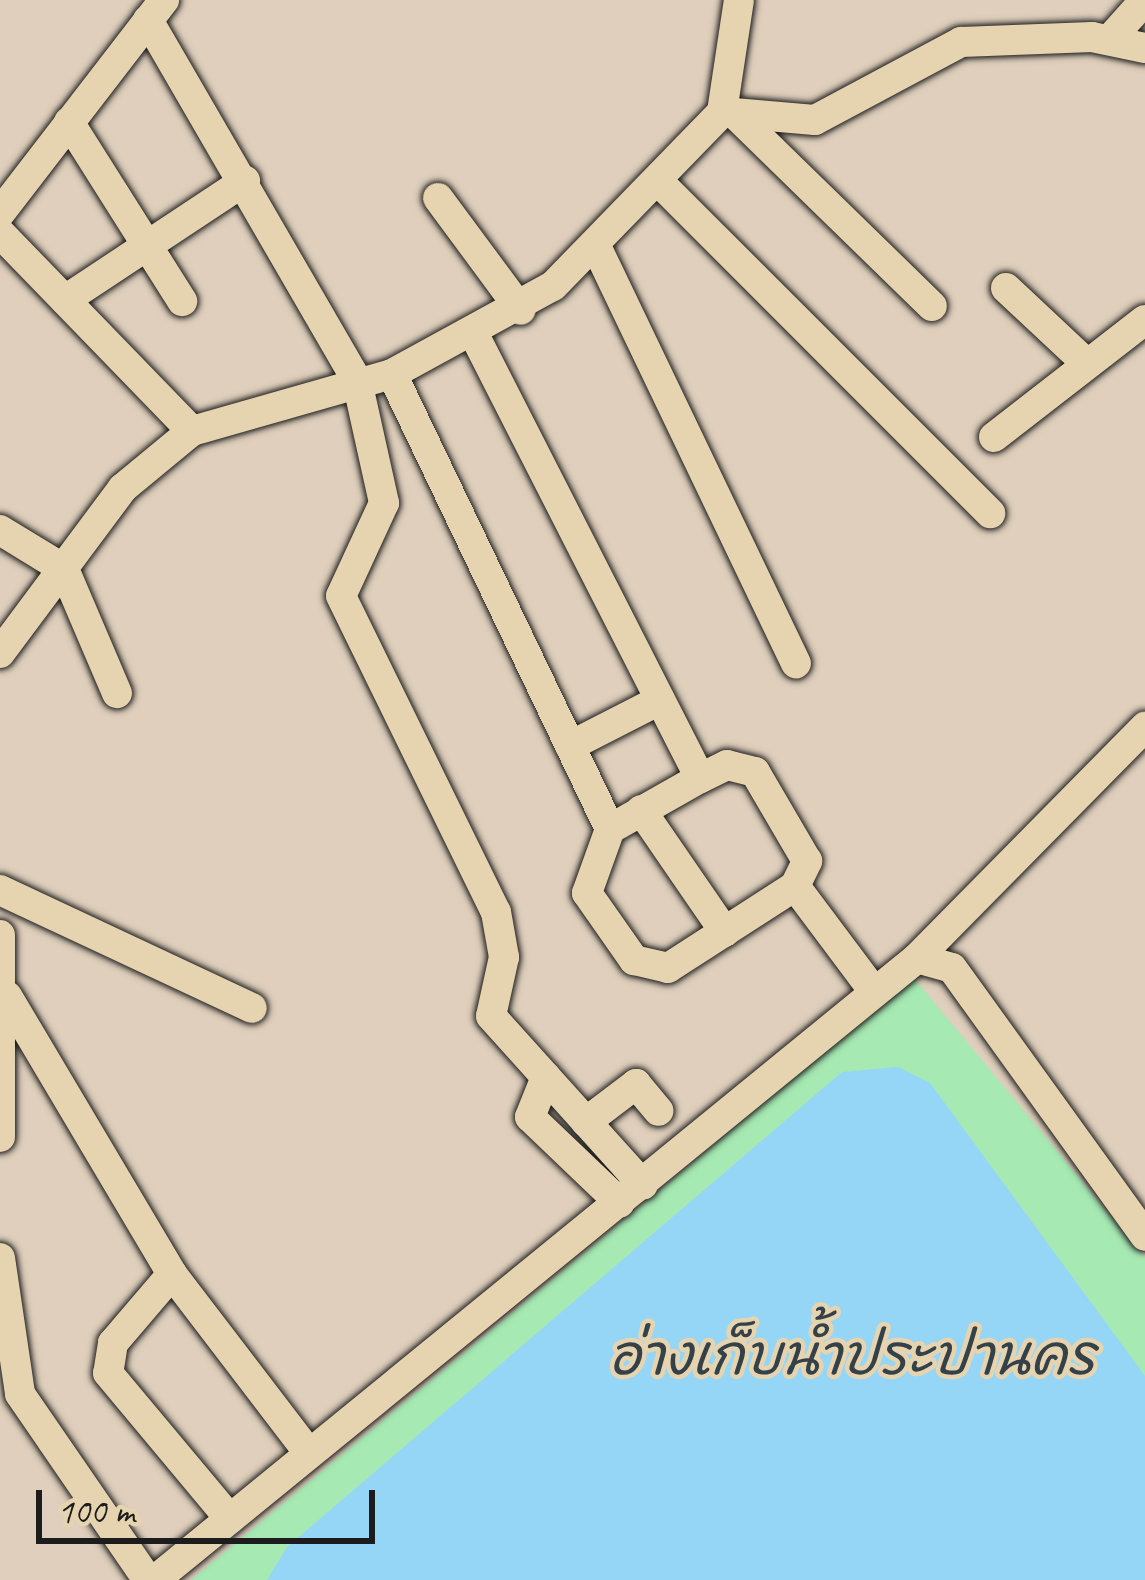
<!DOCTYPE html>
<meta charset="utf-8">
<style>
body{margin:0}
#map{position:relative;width:1145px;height:1580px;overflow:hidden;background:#dfcfbc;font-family:Caveat,"Playpen Sans Thai",sans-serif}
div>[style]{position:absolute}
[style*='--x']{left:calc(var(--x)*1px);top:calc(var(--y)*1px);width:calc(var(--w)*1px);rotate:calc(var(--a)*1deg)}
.green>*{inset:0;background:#a6e9b3}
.water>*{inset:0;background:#95d6f6}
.roads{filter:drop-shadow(0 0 3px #1c1c1c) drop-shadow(0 0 3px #1c1c1c)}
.minor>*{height:30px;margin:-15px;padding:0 15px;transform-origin:15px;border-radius:15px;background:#e6d4b1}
span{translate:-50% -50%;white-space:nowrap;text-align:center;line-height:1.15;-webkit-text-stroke:9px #e6d4b1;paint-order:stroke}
.water-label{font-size:54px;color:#344148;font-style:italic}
.scale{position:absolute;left:36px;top:1490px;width:339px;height:54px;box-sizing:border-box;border:6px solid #1c1c1c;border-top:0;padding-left:15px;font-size:36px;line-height:42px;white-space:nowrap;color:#1c1c1c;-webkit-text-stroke:9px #e6d4b1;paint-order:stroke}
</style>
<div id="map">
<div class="green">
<div style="clip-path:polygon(914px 978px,1145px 1257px,1145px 1580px,191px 1580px)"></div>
</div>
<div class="water">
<div style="clip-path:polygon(898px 1067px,930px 1083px,1145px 1376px,1145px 1580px,267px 1580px,287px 1547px,842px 1072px)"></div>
</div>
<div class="roads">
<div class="minor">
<div style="--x:148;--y:20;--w:417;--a:59.9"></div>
<div style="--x:357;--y:381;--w:125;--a:77.5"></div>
<div style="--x:384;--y:503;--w:102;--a:114.8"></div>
<div style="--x:341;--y:596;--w:352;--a:63.9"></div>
<div style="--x:496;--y:912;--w:46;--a:79.9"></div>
<div style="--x:504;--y:957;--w:60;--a:102.4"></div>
<div style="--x:491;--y:1016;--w:227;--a:48"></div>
<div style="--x:1110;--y:39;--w:52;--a:-48.1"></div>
<div style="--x:722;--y:112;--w:93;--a:4.9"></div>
<div style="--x:815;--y:120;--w:166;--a:-28.1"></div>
<div style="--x:961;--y:42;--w:131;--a:-2.2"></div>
<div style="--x:1092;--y:37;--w:54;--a:11.7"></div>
<div style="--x:735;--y:114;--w:275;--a:44.3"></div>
<div style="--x:69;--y:122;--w:212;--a:57.7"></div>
<div style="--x:658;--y:181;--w:470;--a:45"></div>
<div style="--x:438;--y:198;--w:139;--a:53.5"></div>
<div style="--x:0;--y:213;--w:269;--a:-52.4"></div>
<div style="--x:0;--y:233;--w:276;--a:45.9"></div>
<div style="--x:595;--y:244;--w:465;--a:64.4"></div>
<div style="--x:1006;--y:288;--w:107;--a:43.1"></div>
<div style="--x:65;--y:300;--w:216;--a:-33.5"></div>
<div style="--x:392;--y:374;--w:505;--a:64.4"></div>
<div style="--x:610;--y:829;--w:103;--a:-29.5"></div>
<div style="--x:700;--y:778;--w:500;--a:-117"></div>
<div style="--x:994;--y:437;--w:191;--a:-37.8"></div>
<div style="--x:0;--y:530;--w:75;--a:31.4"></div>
<div style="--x:64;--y:569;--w:135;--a:66.9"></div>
<div style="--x:0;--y:653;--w:206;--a:-53.3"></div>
<div style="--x:123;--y:488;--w:89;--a:-39.6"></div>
<div style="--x:192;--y:431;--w:208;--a:-15.9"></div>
<div style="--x:392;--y:374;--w:183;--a:-28.7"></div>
<div style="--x:553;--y:286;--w:243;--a:-45.8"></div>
<div style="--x:722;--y:112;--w:113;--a:-81.4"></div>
<div style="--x:570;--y:746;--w:101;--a:-27.1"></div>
<div style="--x:641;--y:810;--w:148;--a:55.5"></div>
<div style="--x:610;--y:829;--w:68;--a:109.8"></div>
<div style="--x:587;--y:893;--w:82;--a:55"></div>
<div style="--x:634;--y:960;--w:35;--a:13"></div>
<div style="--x:668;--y:968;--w:151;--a:-32.8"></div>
<div style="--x:795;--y:886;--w:28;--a:-64"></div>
<div style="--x:807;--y:861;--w:103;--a:-120.3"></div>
<div style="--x:755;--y:772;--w:29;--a:-166"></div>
<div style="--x:727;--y:765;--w:30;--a:154"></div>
<div style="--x:795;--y:886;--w:129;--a:53.2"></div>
<div style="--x:0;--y:890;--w:278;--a:25.1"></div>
<div style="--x:0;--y:935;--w:202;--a:90"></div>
<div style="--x:917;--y:958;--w:325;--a:-45.4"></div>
<div style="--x:7;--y:996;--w:323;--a:59.3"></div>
<div style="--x:172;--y:1274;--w:91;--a:130.5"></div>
<div style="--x:113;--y:1343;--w:30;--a:99"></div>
<div style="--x:108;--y:1373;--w:190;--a:50.1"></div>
<div style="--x:546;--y:1077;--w:43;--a:111.8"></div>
<div style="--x:530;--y:1117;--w:124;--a:43.7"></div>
<div style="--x:586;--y:1122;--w:63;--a:-37.2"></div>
<div style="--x:636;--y:1084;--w:35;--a:50"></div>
<div style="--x:0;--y:1258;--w:137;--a:81.6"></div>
<div style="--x:20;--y:1394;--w:226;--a:55.5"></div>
<div style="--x:172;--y:1274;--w:225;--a:52.6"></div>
<div style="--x:155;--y:1580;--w:984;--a:-39.22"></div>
<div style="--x:917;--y:958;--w:36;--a:16"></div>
<div style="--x:952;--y:968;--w:330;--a:54.2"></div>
</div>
</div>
<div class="water-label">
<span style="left:852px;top:1356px">อ่างเก็บน้ำประปานคร</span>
</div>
<div class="scale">100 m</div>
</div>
